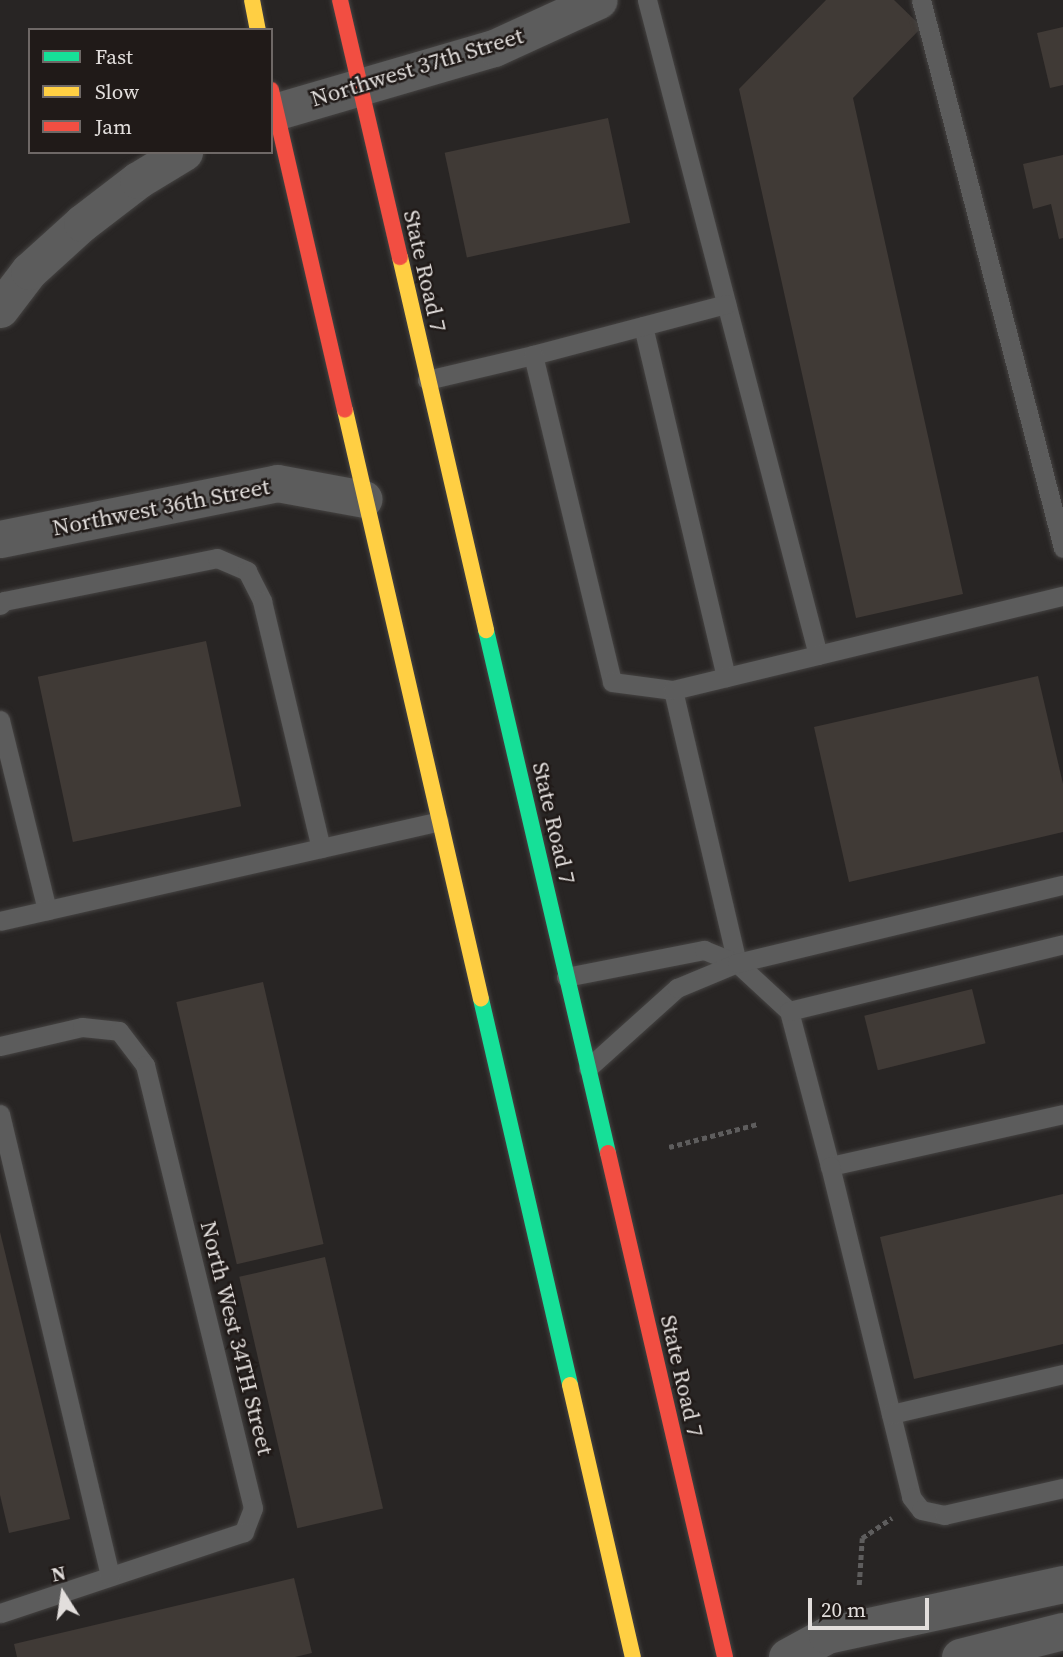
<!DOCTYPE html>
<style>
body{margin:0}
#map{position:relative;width:1063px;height:1657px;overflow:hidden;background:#282524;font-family:"Source Serif 4",serif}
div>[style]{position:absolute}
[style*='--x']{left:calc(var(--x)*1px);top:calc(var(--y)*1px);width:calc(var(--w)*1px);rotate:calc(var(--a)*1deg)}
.building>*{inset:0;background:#403a36;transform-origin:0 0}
.path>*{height:4.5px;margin-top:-2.25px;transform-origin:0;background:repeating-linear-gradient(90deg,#5e5d5d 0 5px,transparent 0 8.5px)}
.roads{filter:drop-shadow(0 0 2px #454342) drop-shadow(0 0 2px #454342)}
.lane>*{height:19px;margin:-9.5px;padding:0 9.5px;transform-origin:9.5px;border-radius:9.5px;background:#5c5c5c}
.street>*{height:37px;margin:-18.5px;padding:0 18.5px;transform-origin:18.5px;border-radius:18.5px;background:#5c5c5c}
.fast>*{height:16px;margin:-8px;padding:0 8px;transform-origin:8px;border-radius:8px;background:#16e098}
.slow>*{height:16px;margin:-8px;padding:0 8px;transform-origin:8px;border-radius:8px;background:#ffcf43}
.jam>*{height:16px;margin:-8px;padding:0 8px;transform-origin:8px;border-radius:8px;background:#f24e42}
span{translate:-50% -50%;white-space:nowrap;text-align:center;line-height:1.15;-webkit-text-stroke:5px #201a18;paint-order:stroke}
.street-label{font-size:23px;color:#e2dedc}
.legend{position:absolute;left:28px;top:28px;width:245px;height:126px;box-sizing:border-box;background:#201a18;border:2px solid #6e6866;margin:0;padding:9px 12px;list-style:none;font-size:21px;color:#e2dedc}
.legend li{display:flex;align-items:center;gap:14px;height:35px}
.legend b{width:35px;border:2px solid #6e6866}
.north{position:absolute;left:28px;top:1559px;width:70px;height:70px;-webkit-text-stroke:5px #201a18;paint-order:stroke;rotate:348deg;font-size:19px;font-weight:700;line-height:28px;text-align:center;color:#e2dedc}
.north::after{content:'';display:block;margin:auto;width:24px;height:32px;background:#e2dedc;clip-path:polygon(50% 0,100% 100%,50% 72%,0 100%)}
.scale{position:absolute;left:808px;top:1598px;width:121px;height:32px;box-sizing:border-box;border:4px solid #e2dedc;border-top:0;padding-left:9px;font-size:21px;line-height:24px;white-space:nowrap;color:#e2dedc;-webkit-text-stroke:5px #201a18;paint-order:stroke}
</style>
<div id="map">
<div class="building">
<div style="clip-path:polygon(826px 0,894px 0,922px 27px,853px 98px,963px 594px,856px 618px,739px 89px)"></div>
<div style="clip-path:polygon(1063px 27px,1063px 85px,1050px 88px,1037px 33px)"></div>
<div style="left:608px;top:118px;width:107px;height:167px;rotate:78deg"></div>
<div style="clip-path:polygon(1063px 155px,1063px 238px,1059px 239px,1051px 204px,1033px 209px,1023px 164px)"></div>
<div style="left:206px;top:641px;width:169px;height:172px;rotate:78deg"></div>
<div style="clip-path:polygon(1038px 676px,1063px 784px,1063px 832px,849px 882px,814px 727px)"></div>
<div style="left:263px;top:982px;width:269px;height:89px;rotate:77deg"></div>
<div style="left:972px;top:989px;width:56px;height:111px;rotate:76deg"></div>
<div style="clip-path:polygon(1063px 1194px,1063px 1344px,914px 1379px,880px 1237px)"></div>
<div style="clip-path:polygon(0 1232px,70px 1519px,9px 1533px,0 1495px)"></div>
<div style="left:325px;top:1257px;width:258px;height:88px;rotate:77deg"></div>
<div style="clip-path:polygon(294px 1578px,312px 1653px,295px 1657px,17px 1657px,14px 1644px)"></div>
</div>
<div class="path">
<div style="--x:669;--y:1147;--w:91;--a:-14.6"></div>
<div style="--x:859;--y:1585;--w:47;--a:-86.3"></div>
<div style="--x:862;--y:1538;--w:36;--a:-34"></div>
</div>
<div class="roads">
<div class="lane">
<div style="--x:647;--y:0;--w:677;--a:75.37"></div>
<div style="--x:921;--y:0;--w:566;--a:75.47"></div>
<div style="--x:643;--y:326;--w:361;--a:76.7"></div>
<div style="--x:533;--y:355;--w:200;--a:-14.8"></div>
<div style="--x:427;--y:380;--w:109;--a:-13.3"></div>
<div style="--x:533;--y:355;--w:336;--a:76.4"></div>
<div style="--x:612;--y:682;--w:62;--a:7.5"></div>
<div style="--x:0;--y:605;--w:6;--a:-45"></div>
<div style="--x:4;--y:601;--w:217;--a:-11.4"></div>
<div style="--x:217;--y:558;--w:33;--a:23"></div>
<div style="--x:247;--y:571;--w:34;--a:63"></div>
<div style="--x:262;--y:601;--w:254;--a:76.6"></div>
<div style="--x:0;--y:720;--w:196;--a:76.1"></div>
<div style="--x:0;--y:921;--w:450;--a:-12.8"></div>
<div style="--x:737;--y:963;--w:280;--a:-103.2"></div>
<div style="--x:673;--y:690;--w:401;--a:-13.6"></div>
<div style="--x:566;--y:977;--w:141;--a:-11.1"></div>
<div style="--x:704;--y:950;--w:35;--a:22"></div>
<div style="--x:737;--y:963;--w:71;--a:42.7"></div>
<div style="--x:789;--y:1011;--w:160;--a:75.2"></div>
<div style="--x:789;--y:1011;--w:282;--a:-13.7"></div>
<div style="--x:0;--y:1046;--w:84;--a:-13"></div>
<div style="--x:82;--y:1027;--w:37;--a:6"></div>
<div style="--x:119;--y:1031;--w:43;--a:52.6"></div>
<div style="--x:145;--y:1065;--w:456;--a:76.3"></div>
<div style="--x:253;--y:1508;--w:26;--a:111"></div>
<div style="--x:244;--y:1532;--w:257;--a:161.6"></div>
<div style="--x:588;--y:1068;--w:120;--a:-42"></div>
<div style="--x:677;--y:988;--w:65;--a:-22.6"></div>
<div style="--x:737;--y:963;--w:335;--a:-13.5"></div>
<div style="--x:0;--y:1114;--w:475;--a:76.6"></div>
<div style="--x:1063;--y:1114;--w:239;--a:167.4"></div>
<div style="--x:830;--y:1166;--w:341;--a:76.2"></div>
<div style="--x:911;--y:1497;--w:16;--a:52"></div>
<div style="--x:921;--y:1510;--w:24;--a:12"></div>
<div style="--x:944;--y:1515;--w:122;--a:-12.8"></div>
<div style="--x:891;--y:1414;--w:177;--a:-13.1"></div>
</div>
<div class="street">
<div style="--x:271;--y:113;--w:232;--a:-16.3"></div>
<div style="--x:494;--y:48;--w:115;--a:-24.6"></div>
<div style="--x:0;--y:309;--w:48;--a:-52.7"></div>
<div style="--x:29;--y:271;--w:72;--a:-42.2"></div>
<div style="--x:82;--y:223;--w:71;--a:-37.5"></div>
<div style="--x:138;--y:180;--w:54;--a:-31.3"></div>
<div style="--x:0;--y:539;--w:283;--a:-11.4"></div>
<div style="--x:277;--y:483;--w:88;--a:10.4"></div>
<div style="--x:787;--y:1657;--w:46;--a:-28.8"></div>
<div style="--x:827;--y:1635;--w:241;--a:-12.2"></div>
<div style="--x:960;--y:1657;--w:106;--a:-14.2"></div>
</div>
<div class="fast">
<div style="--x:486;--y:630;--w:537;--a:76.87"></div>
<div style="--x:481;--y:999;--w:396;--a:77"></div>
</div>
<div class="slow">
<div style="--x:252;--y:0;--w:31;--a:79"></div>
<div style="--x:400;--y:257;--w:383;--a:77"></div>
<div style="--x:345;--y:410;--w:604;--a:77"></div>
<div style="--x:570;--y:1385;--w:279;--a:77"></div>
</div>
<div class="jam">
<div style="--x:340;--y:0;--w:264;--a:76.9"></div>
<div style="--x:271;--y:90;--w:328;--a:77"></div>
<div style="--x:608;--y:1153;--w:517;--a:76.93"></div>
</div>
</div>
<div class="street-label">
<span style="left:417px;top:67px;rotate:-17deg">Northwest 37th Street</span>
<span style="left:425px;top:271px;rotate:77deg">State Road 7</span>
<span style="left:161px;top:507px;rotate:-11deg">Northwest 36th Street</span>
<span style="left:554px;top:823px;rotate:77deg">State Road 7</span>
<span style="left:237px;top:1338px;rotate:76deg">North West 34TH Street</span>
<span style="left:682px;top:1376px;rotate:77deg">State Road 7</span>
</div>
<ul class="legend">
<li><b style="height:9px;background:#16e098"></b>Fast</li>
<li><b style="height:9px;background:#ffcf43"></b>Slow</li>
<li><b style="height:9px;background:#f24e42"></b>Jam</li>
</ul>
<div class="north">N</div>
<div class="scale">20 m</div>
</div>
